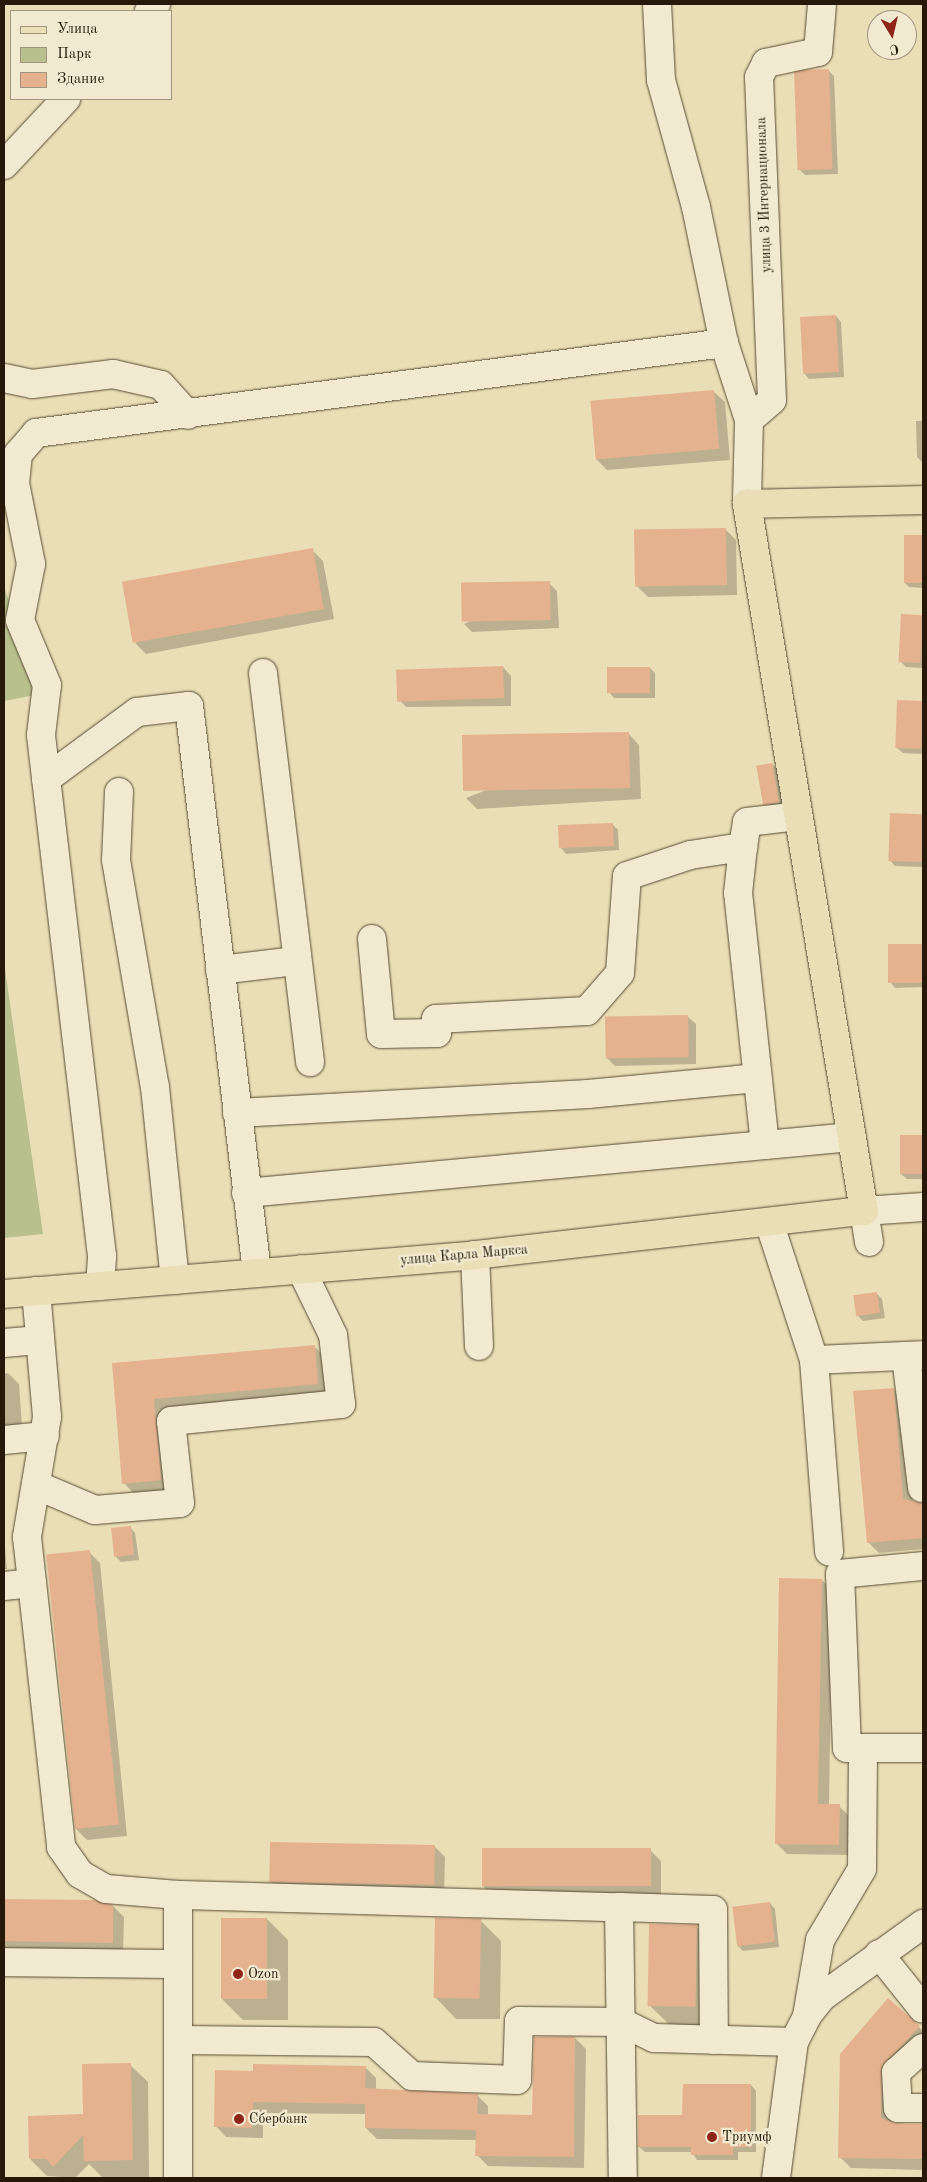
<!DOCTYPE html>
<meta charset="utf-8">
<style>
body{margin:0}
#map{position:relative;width:927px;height:2182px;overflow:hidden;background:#eadeb6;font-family:"Old Standard TT",serif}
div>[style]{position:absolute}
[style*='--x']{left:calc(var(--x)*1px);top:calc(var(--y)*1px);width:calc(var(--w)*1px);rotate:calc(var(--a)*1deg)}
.green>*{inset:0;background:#b8c18d}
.shadow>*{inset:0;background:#0003}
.building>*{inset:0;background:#e5b28f;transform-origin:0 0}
.roads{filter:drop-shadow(0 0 1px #574a34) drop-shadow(0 0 1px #574a34)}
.minor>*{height:28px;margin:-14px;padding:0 14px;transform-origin:14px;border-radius:14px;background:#f1ead0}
.major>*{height:28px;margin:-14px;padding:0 14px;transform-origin:14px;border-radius:14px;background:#eadeb6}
.dots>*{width:14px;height:14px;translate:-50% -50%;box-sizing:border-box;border:2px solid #f1ead0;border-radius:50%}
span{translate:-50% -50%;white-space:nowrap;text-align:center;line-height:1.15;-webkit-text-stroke:4.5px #f1ead0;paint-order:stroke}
.street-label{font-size:14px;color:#261909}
.poi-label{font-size:14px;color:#261909}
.left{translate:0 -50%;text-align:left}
.frame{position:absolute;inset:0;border:5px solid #261909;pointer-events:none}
.legend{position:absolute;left:10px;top:10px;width:162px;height:90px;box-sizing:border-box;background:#f1ead0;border:1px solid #a09680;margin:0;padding:6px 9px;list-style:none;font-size:15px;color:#261909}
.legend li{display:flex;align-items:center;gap:10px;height:25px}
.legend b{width:25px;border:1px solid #a09680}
.north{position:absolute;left:867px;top:10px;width:50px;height:50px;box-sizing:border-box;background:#f1ead0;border:1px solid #a09680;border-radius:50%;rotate:171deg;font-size:14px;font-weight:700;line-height:20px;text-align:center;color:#261909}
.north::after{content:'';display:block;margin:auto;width:18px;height:22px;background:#8f2418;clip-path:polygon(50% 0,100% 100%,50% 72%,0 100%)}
</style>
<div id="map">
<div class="green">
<div style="clip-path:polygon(4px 586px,40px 694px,4px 701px)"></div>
<div style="clip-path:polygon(4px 962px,43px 1234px,4px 1238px)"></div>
</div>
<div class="shadow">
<div style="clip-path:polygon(828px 70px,834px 76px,838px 174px,805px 175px,800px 170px)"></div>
<div style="clip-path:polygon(836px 316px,841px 322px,844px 377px,809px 379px,804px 373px)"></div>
<div style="clip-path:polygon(714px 392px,725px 402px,730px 460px,607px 470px,596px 459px)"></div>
<div style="clip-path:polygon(916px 421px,923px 421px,923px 463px,917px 457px)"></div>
<div style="clip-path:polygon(725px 529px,736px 540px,737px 595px,648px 597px,637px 586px)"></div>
<div style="clip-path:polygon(905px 536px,923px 537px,923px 588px,909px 587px,904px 582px)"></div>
<div style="clip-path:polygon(312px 550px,323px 561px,334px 619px,146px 654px,135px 643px)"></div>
<div style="clip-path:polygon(549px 583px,557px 591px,559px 628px,472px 632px,464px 624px)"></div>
<div style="clip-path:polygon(902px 616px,923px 616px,923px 668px,906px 667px,901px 662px)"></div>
<div style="clip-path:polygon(503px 667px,511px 676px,511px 706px,406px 707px,398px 698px)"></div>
<div style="clip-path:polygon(650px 668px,655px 673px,655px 698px,614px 698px,609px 692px)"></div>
<div style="clip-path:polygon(899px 702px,923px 702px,923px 754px,903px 753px,897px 748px)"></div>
<div style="clip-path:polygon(629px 734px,639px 745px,641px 799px,477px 809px,466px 798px)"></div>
<div style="clip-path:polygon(772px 764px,777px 769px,784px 807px,770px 809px,764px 804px)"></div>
<div style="clip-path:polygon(891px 815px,923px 815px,923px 867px,895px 866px,890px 860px)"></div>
<div style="clip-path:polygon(612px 824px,618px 830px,619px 850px,566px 854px,561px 848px)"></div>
<div style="clip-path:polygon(889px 945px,923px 945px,923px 987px,895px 988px,890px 982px)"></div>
<div style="clip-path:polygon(687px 1016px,696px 1024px,696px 1064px,615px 1066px,607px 1058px)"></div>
<div style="clip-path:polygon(901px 1136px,923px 1136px,923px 1179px,907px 1179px,901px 1174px)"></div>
<div style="clip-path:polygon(877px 1294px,882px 1299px,885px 1318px,863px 1321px,858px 1316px)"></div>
<div style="clip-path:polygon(314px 1346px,325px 1357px,329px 1395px,164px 1409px,171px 1491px,134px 1494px,124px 1483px,113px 1364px)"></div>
<div style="clip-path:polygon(8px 1373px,19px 1384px,22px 1426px,4px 1428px,4px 1374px)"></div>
<div style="clip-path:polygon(893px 1389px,904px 1400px,913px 1502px,923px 1505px,923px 1549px,879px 1553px,868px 1542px)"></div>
<div style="clip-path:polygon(130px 1527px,135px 1533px,139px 1560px,121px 1562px,116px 1557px)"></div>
<div style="clip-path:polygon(4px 1539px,7px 1569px,4px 1569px)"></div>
<div style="clip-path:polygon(89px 1552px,100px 1563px,127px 1836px,87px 1840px,76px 1829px)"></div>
<div style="clip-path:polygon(822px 1580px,832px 1591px,829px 1805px,839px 1806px,850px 1817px,850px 1855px,787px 1854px,776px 1843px)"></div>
<div style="clip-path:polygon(434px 1846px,445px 1857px,444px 1896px,281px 1892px,270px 1881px)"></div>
<div style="clip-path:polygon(650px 1850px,661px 1861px,661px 1898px,493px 1897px,483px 1886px)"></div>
<div style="clip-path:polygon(4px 1900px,94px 1901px,113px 1906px,124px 1917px,123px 1953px,4px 1951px)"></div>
<div style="clip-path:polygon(770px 1903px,775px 1909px,779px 1947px,743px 1951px,738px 1946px)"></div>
<div style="clip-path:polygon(267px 1919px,288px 1940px,288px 2020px,243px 2020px,222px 1999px)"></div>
<div style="clip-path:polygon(480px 1920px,501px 1941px,500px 2019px,456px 2019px,435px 1997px)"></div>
<div style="clip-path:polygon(696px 1926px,717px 1948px,717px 2027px,672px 2027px,650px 2006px)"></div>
<div style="clip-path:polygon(919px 2027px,923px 2031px,923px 2044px,892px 2077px,892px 2123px,923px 2125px,923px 2170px,851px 2168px,840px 2157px,841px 2054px)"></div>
<div style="clip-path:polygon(575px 2038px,586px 2049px,584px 2168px,488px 2166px,477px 2155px,477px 2140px,377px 2139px,366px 2128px,366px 2114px,263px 2113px,263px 2138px,226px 2137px,216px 2126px,254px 2072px,365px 2067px,376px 2078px,376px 2089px,477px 2095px,488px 2106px,488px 2115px,533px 2116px)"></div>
<div style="clip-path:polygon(130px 2065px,148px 2082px,149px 2177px,102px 2177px,89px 2164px,75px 2178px,47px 2176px,30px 2159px,84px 2116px)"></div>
<div style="clip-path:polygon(751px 2085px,756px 2091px,756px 2152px,738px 2152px,738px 2160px,697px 2160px,692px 2152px,645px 2152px,639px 2147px,684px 2117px)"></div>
</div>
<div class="building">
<div style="left:829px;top:69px;width:100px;height:35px;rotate:88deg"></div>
<div style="left:836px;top:315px;width:57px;height:36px;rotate:87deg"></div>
<div style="left:714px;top:390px;width:59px;height:124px;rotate:85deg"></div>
<div style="left:726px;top:528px;width:57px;height:92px;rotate:89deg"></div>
<div style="left:904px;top:535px;width:19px;height:48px"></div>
<div style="left:313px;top:548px;width:62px;height:194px;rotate:80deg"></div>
<div style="left:550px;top:581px;width:39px;height:89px;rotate:89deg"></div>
<div style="left:901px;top:614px;width:22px;height:48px;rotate:3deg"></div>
<div style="left:503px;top:666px;width:32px;height:107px;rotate:88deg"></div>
<div style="left:607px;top:667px;width:43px;height:26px"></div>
<div style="left:897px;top:700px;width:26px;height:48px;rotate:2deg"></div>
<div style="left:629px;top:732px;width:56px;height:167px;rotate:89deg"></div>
<div style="left:772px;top:763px;width:40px;height:16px;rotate:80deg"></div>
<div style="left:890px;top:813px;width:33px;height:48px;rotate:2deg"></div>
<div style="left:613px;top:823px;width:23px;height:55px;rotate:88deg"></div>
<div style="left:888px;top:944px;width:35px;height:39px"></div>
<div style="left:688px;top:1015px;width:42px;height:83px;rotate:89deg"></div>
<div style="left:900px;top:1135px;width:23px;height:39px"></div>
<div style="left:877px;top:1292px;width:21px;height:24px;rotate:82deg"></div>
<div style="clip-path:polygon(315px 1345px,318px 1384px,154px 1399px,161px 1480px,122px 1484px,112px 1363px)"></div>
<div style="clip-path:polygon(894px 1388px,903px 1499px,923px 1503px,923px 1538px,867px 1543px,853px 1391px)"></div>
<div style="left:131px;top:1526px;width:29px;height:20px;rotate:84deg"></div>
<div style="left:90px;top:1550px;width:276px;height:44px;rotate:84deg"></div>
<div style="clip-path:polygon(779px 1578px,822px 1579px,818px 1804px,840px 1804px,839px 1845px,775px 1844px)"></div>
<div style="left:270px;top:1842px;width:165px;height:40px;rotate:1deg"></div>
<div style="left:482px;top:1848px;width:169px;height:38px"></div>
<div style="clip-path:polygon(4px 1899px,94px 1900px,113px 1905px,113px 1943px,4px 1941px)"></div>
<div style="left:770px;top:1902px;width:40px;height:38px;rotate:83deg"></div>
<div style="left:221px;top:1918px;width:46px;height:81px"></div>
<div style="left:435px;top:1918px;width:46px;height:80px;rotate:1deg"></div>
<div style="left:649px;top:1924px;width:48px;height:82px;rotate:1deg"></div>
<div style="clip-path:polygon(888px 1998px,920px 2026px,882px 2066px,881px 2118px,898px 2124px,923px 2124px,923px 2159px,838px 2158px,840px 2054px)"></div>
<div style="clip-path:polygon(534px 2037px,575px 2037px,574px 2157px,475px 2156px,476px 2130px,365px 2128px,365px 2104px,253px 2102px,252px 2128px,214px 2127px,215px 2070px,253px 2071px,253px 2064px,366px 2066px,365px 2088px,478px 2094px,477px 2114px,532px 2115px)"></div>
<div style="clip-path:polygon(131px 2063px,133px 2160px,84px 2161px,83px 2135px,53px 2167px,46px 2159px,29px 2159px,28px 2116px,83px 2114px,82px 2064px)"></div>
<div style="clip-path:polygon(683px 2084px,751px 2084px,751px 2147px,733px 2147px,733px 2155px,691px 2155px,691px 2147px,638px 2147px,638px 2115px,682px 2115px)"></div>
</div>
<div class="roads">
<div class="minor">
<div style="--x:657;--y:4;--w:76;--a:87"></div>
<div style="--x:661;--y:80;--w:132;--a:74.6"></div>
<div style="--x:696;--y:207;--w:139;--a:78.4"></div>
<div style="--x:724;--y:343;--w:81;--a:72"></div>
<div style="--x:749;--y:420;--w:84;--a:91.4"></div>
<div style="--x:149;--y:11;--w:10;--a:-45"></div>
<div style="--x:4;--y:165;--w:91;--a:-46.8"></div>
<div style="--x:4;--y:378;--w:29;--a:12"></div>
<div style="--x:32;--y:384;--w:82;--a:-7"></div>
<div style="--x:113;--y:374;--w:49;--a:12.9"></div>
<div style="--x:161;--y:385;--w:40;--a:48"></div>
<div style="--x:749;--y:420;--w:30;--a:-41"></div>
<div style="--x:772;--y:400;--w:323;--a:-92.3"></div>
<div style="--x:759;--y:77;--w:16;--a:-63"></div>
<div style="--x:766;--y:63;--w:53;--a:-11.9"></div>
<div style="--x:818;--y:52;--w:48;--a:-85.2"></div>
<div style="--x:263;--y:673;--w:392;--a:83.1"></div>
<div style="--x:46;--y:779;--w:113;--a:-36.4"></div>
<div style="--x:137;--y:712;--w:52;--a:-6.6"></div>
<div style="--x:189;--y:706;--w:570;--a:83.15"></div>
<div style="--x:119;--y:792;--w:68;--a:92.5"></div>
<div style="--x:116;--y:860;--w:230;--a:80.3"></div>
<div style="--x:155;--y:1087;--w:194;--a:84.1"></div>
<div style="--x:372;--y:939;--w:95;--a:84.6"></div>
<div style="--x:381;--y:1034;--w:56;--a:-1"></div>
<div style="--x:437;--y:1033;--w:14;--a:-94"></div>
<div style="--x:436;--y:1019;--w:151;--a:-3"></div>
<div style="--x:587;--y:1011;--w:50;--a:-49"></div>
<div style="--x:620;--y:973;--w:97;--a:-85.9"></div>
<div style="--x:627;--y:876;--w:66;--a:-18.4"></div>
<div style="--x:690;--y:855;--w:54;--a:-8.6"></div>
<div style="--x:743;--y:847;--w:25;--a:-81"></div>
<div style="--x:747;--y:822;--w:51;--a:-6.7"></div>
<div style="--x:220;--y:970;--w:77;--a:-6.8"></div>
<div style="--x:237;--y:1113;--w:352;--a:-3.1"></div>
<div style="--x:588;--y:1094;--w:170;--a:-5.4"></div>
<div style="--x:765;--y:1145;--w:87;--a:-5.3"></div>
<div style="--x:246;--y:1193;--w:521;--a:-5.28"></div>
<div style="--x:765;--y:1145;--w:253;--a:-96.1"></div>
<div style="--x:738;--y:893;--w:46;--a:-83.8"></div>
<div style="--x:769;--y:1222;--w:145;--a:71.9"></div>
<div style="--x:814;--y:1360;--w:192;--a:85.5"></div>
<div style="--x:869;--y:1242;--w:31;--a:-99"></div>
<div style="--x:864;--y:1211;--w:59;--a:-3.9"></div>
<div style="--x:475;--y:1255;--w:91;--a:87.5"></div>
<div style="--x:100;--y:1286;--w:30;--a:-86"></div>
<div style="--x:102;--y:1256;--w:525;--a:-96.68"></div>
<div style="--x:41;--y:735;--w:50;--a:-83.2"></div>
<div style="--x:47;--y:685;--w:70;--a:-112.6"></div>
<div style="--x:20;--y:620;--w:57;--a:-78.9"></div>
<div style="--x:31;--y:564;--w:83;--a:-101.2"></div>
<div style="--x:15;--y:483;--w:29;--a:-84"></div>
<div style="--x:18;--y:454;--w:28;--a:-49"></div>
<div style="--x:36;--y:433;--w:694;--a:-7.45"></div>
<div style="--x:36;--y:1291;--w:126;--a:85"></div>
<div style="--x:47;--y:1417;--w:122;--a:99.5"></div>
<div style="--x:27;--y:1537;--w:312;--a:83.7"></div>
<div style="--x:61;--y:1847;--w:33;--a:55"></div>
<div style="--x:80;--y:1874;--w:30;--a:30"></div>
<div style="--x:106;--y:1889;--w:72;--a:4.8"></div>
<div style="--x:178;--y:1895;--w:283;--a:90"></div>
<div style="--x:4;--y:1343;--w:36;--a:-5"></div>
<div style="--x:906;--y:1357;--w:132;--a:83"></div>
<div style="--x:814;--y:1360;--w:109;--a:-2.6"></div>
<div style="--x:4;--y:1440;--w:41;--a:-5.6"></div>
<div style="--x:36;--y:1485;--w:64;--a:23"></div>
<div style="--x:95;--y:1510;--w:85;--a:-4.7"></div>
<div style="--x:180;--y:1503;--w:82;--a:-96.3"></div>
<div style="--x:171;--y:1421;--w:171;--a:-5.7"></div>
<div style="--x:341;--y:1404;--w:69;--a:-96.6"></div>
<div style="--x:333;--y:1335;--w:73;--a:-115.9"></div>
<div style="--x:923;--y:1566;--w:83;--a:174.5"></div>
<div style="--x:840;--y:1574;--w:174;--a:87.7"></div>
<div style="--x:847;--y:1748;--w:76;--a:0"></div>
<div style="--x:4;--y:1586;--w:28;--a:-6"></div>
<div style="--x:178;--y:1895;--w:441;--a:1.6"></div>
<div style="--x:619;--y:1907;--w:271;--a:89.2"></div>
<div style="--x:619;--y:1907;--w:94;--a:1.8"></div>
<div style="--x:713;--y:1910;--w:130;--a:89.6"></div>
<div style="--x:879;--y:1954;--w:70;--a:51.3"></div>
<div style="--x:4;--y:1962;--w:174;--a:0.7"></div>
<div style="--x:807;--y:2016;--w:77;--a:-80.3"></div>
<div style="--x:820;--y:1940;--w:82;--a:-59.4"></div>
<div style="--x:862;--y:1869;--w:121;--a:-89.5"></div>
<div style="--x:178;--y:2040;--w:196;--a:0.6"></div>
<div style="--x:374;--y:2042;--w:51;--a:41.8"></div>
<div style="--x:412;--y:2076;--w:105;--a:2.2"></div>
<div style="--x:517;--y:2080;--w:59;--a:-88.1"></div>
<div style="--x:519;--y:2021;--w:102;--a:0.6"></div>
<div style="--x:621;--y:2022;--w:37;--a:26"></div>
<div style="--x:654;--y:2038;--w:140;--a:1.6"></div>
<div style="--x:923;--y:2048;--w:36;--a:138"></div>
<div style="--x:896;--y:2072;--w:36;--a:87"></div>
<div style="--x:898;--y:2108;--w:25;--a:0"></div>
<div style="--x:776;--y:2178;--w:137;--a:-82.5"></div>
<div style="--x:794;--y:2042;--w:29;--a:-63"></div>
<div style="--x:807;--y:2016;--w:24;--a:-52"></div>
<div style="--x:822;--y:1997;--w:125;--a:-35.9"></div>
</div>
<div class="major">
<div style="--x:4;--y:1294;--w:473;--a:-4.7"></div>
<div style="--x:475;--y:1255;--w:391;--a:-6.5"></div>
<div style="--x:864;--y:1211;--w:717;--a:-99.4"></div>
<div style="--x:747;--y:504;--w:176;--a:-1.3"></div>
</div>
</div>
<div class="dots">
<div style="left:238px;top:1974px;background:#8f2418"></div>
<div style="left:239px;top:2119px;background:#8f2418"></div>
<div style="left:712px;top:2137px;background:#8f2418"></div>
</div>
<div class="street-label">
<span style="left:764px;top:195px;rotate:-92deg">улица 3 Интернационала</span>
<span style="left:464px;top:1255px;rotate:-5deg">улица Карла Маркса</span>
</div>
<div class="poi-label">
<span class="left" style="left:248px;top:1974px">Ozon</span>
<span class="left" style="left:249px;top:2119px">Сбербанк</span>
<span class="left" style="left:722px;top:2137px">Триумф</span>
</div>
<div class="frame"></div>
<ul class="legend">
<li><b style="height:6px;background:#eadeb6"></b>Улица</li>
<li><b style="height:14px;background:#b8c18d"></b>Парк</li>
<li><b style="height:14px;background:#e5b28f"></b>Здание</li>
</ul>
<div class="north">С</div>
</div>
